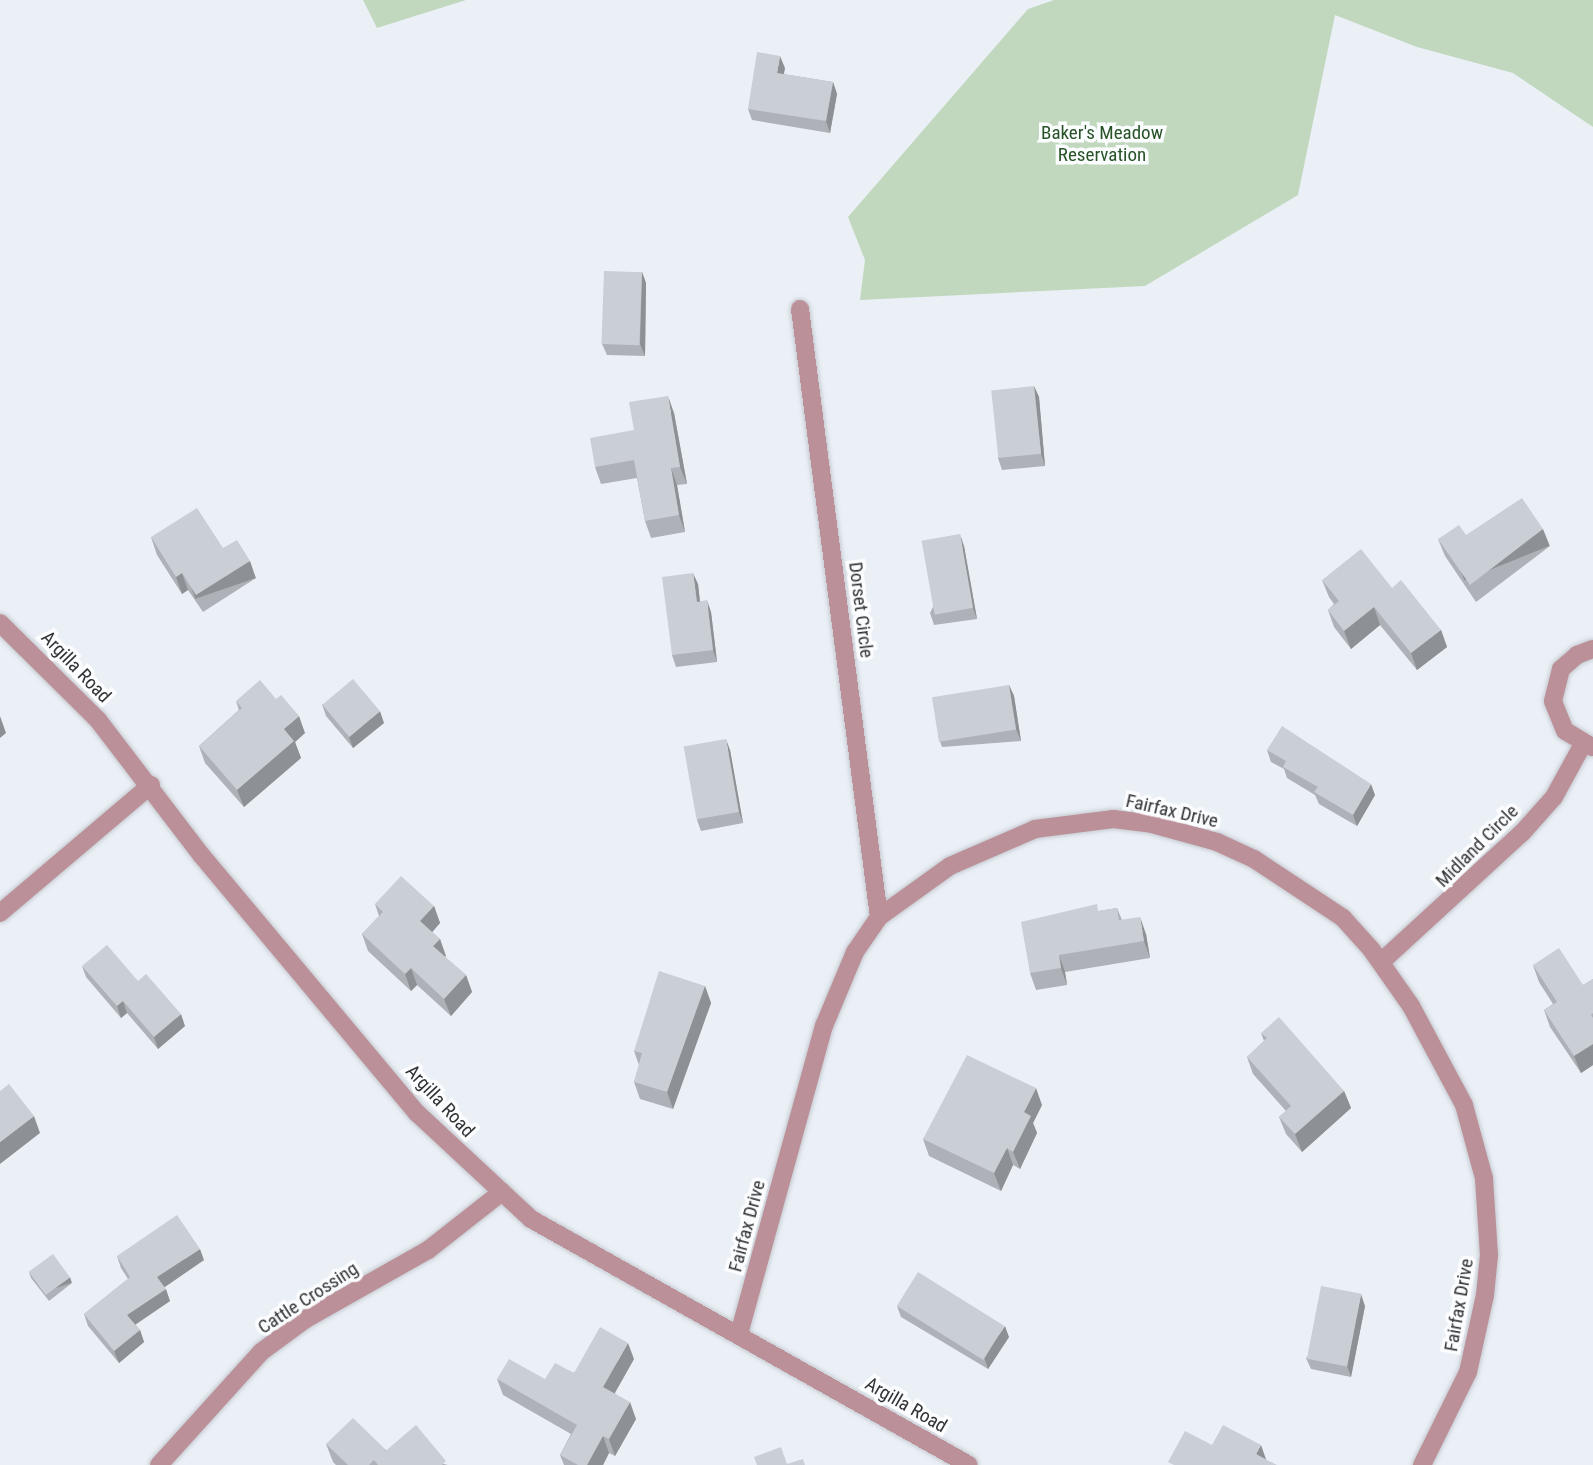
<!DOCTYPE html>
<style>
body{margin:0}
#map{position:relative;width:1593px;height:1465px;overflow:hidden;background:#ebf0f7;font-family:"Roboto Condensed",sans-serif}
div>[style]{position:absolute}
[style*='--x']{left:calc(var(--x)*1px);top:calc(var(--y)*1px);width:calc(var(--w)*1px);rotate:calc(var(--a)*1deg)}
.green>*{inset:0;background:#c1d8bf}
.roads{filter:drop-shadow(0 0 2px #c6cad0) drop-shadow(0 0 2px #c6cad0)}
.street>*{height:18px;margin:-9px;padding:0 9px;transform-origin:9px;border-radius:9px;background:#bb9098}
.wall>*{inset:0;background:#aeb1b7}
.shaded-wall>*{inset:0;background:#8d9095;transform-origin:0 0}
.building>*{inset:0;background:#caced5;transform-origin:0 0}
span{translate:-50% -50%;white-space:nowrap;text-align:center;line-height:1.15;-webkit-text-stroke:7px #fcfdff;paint-order:stroke}
.park-label{font-size:19px;color:#275327}
.street-label{font-size:19px;color:#313335}
</style>
<div id="map">
<div class="green">
<div style="clip-path:polygon(363px 0,466px 0,377px 28px)"></div>
<div style="clip-path:polygon(1054px 0,1593px 0,1593px 127px,1513px 73px,1417px 47px,1335px 15px,1298px 195px,1145px 286px,860px 300px,865px 260px,848px 217px,1028px 9px)"></div>
</div>
<div class="roads">
<div class="street">
<div style="--x:800;--y:309;--w:613;--a:82.6"></div>
<div style="--x:0;--y:623;--w:138;--a:44.7"></div>
<div style="--x:98;--y:720;--w:171;--a:52.6"></div>
<div style="--x:202;--y:856;--w:335;--a:50.1"></div>
<div style="--x:417;--y:1113;--w:156;--a:42.9"></div>
<div style="--x:531;--y:1219;--w:502;--a:29.32"></div>
<div style="--x:1592;--y:747;--w:31;--a:-149"></div>
<div style="--x:1565;--y:731;--w:32;--a:-112"></div>
<div style="--x:1553;--y:701;--w:33;--a:-76"></div>
<div style="--x:1561;--y:669;--w:21;--a:-41"></div>
<div style="--x:1577;--y:655;--w:17;--a:-21"></div>
<div style="--x:0;--y:913;--w:198;--a:-40.3"></div>
<div style="--x:1381;--y:962;--w:191;--a:-42.5"></div>
<div style="--x:1522;--y:833;--w:48;--a:-48.4"></div>
<div style="--x:1554;--y:797;--w:60;--a:-61.3"></div>
<div style="--x:739;--y:1334;--w:320;--a:-74.6"></div>
<div style="--x:824;--y:1026;--w:80;--a:-67.3"></div>
<div style="--x:855;--y:952;--w:42;--a:-55.6"></div>
<div style="--x:879;--y:917;--w:87;--a:-35.7"></div>
<div style="--x:950;--y:866;--w:93;--a:-23.5"></div>
<div style="--x:1035;--y:829;--w:79;--a:-7.3"></div>
<div style="--x:1113;--y:819;--w:39;--a:7"></div>
<div style="--x:1152;--y:824;--w:67;--a:15.5"></div>
<div style="--x:1217;--y:842;--w:41;--a:24.7"></div>
<div style="--x:1254;--y:859;--w:107;--a:33.5"></div>
<div style="--x:1343;--y:918;--w:42;--a:47.9"></div>
<div style="--x:1371;--y:949;--w:70;--a:54.9"></div>
<div style="--x:1411;--y:1006;--w:112;--a:61.8"></div>
<div style="--x:1464;--y:1105;--w:76;--a:74.7"></div>
<div style="--x:1484;--y:1178;--w:77;--a:86.3"></div>
<div style="--x:1489;--y:1255;--w:40;--a:95.7"></div>
<div style="--x:1485;--y:1295;--w:79;--a:102.4"></div>
<div style="--x:1468;--y:1372;--w:104;--a:116.3"></div>
<div style="--x:159;--y:1465;--w:152;--a:-47.9"></div>
<div style="--x:261;--y:1352;--w:56;--a:-36.3"></div>
<div style="--x:306;--y:1319;--w:140;--a:-29.5"></div>
<div style="--x:428;--y:1250;--w:94;--a:-38.1"></div>
</div>
</div>
<div class="wall">
<div style="clip-path:polygon(785px 68px,783px 74px,833px 82px,837px 94px,830px 133px,752px 120px,748px 109px)"></div>
<div style="clip-path:polygon(642px 272px,646px 283px,645px 356px,607px 355px,602px 344px)"></div>
<div style="clip-path:polygon(1034px 386px,1039px 397px,1045px 466px,1002px 470px,998px 458px)"></div>
<div style="clip-path:polygon(674px 413px,687px 484px,677px 485px,685px 532px,651px 538px,645px 521px,637px 478px,601px 484px,595px 467px,634px 430px)"></div>
<div style="clip-path:polygon(151px 537px,223px 548px,256px 578px,203px 612px,188px 590px,182px 594px,157px 555px)"></div>
<div style="clip-path:polygon(1438px 539px,1550px 546px,1476px 602px,1445px 556px)"></div>
<div style="clip-path:polygon(964px 546px,977px 619px,934px 625px,930px 613px)"></div>
<div style="clip-path:polygon(1322px 580px,1392px 588px,1441px 630px,1447px 647px,1417px 670px,1380px 625px,1351px 649px,1334px 627px,1328px 610px,1334px 604px,1329px 597px)"></div>
<div style="clip-path:polygon(698px 584px,700px 601px,711px 612px,717px 662px,676px 667px,672px 655px)"></div>
<div style="clip-path:polygon(1009px 685px,1014px 696px,1021px 741px,942px 747px,938px 736px)"></div>
<div style="clip-path:polygon(236px 701px,305px 733px,295px 742px,301px 758px,244px 807px,205px 763px,199px 746px,239px 710px)"></div>
<div style="clip-path:polygon(322px 704px,384px 723px,353px 748px,326px 716px)"></div>
<div style="clip-path:polygon(730px 750px,743px 823px,701px 831px,697px 820px)"></div>
<div style="clip-path:polygon(1267px 750px,1375px 795px,1357px 826px,1319px 804px,1315px 795px,1287px 778px,1284px 769px,1271px 762px)"></div>
<div style="clip-path:polygon(375px 904px,434px 906px,440px 923px,432px 932px,440px 939px,445px 957px,466px 975px,472px 992px,451px 1016px,417px 985px,411px 991px,368px 951px,362px 934px,379px 916px)"></div>
<div style="clip-path:polygon(1117px 908px,1122px 920px,1146px 934px,1150px 958px,1065px 972px,1067px 985px,1036px 990px,1030px 973px,1099px 911px)"></div>
<div style="clip-path:polygon(1533px 965px,1583px 985px,1593px 979px,1593px 1065px,1581px 1073px,1550px 1027px,1544px 1010px,1553px 1004px,1539px 982px)"></div>
<div style="clip-path:polygon(82px 966px,138px 981px,185px 1026px,158px 1049px,127px 1013px,121px 1018px,86px 977px)"></div>
<div style="clip-path:polygon(705px 986px,711px 1003px,673px 1109px,640px 1099px,634px 1082px,639px 1065px,634px 1051px)"></div>
<div style="clip-path:polygon(1261px 1033px,1344px 1091px,1351px 1108px,1302px 1152px,1286px 1134px,1279px 1117px,1286px 1111px,1253px 1074px,1247px 1057px,1264px 1041px)"></div>
<div style="clip-path:polygon(1042px 1105px,1033px 1123px,1037px 1133px,1020px 1169px,1013px 1165px,1001px 1191px,929px 1156px,923px 1139px)"></div>
<div style="clip-path:polygon(117px 1256px,204px 1260px,164px 1287px,170px 1301px,135px 1324px,140px 1330px,144px 1342px,119px 1363px,88px 1326px,84px 1314px,128px 1279px,121px 1268px)"></div>
<div style="clip-path:polygon(29px 1272px,72px 1283px,49px 1301px,31px 1278px)"></div>
<div style="clip-path:polygon(897px 1306px,1009px 1337px,988px 1369px,901px 1317px)"></div>
<div style="clip-path:polygon(1365px 1306px,1351px 1377px,1311px 1369px,1306px 1358px)"></div>
<div style="clip-path:polygon(634px 1359px,615px 1393px,636px 1419px,615px 1456px,609px 1453px,603px 1465px,564px 1465px,560px 1455px,571px 1434px,503px 1395px,497px 1379px,545px 1379px)"></div>
<div style="clip-path:polygon(326px 1444px,386px 1450px,448px 1465px,336px 1465px,333px 1462px)"></div>
</div>
<div class="shaded-wall">
<div style="clip-path:polygon(780px 56px,785px 68px,782px 85px,777px 73px)"></div>
<div style="clip-path:polygon(833px 82px,837px 94px,830px 133px,826px 121px)"></div>
<div style="clip-path:polygon(642px 272px,646px 283px,645px 356px,640px 344px)"></div>
<div style="clip-path:polygon(1034px 386px,1039px 397px,1045px 466px,1041px 454px)"></div>
<div style="clip-path:polygon(668px 396px,674px 413px,687px 484px,680px 467px)"></div>
<div style="clip-path:polygon(671px 468px,677px 485px,685px 532px,679px 515px)"></div>
<div style="left:1543px;top:529px;width:18px;height:92px;rotate:68deg"></div>
<div style="clip-path:polygon(960px 534px,964px 546px,977px 619px,973px 608px)"></div>
<div style="left:250px;top:561px;width:18px;height:64px;rotate:71deg"></div>
<div style="clip-path:polygon(182px 573px,188px 590px,182px 594px,176px 577px)"></div>
<div style="clip-path:polygon(693px 573px,698px 584px,701px 613px,697px 602px)"></div>
<div style="clip-path:polygon(707px 600px,711px 612px,717px 662px,713px 650px)"></div>
<div style="clip-path:polygon(1374px 607px,1380px 625px,1351px 649px,1344px 631px)"></div>
<div style="clip-path:polygon(1441px 630px,1447px 647px,1417px 670px,1411px 653px)"></div>
<div style="clip-path:polygon(1009px 685px,1014px 696px,1021px 741px,1016px 729px)"></div>
<div style="clip-path:polygon(380px 711px,384px 723px,353px 748px,349px 737px)"></div>
<div style="clip-path:polygon(0 716px,6px 733px,0 738px)"></div>
<div style="clip-path:polygon(299px 716px,305px 733px,295px 742px,301px 758px,244px 807px,237px 790px,284px 729px)"></div>
<div style="clip-path:polygon(726px 739px,730px 750px,743px 823px,739px 812px)"></div>
<div style="clip-path:polygon(1371px 784px,1375px 795px,1357px 826px,1353px 815px)"></div>
<div style="clip-path:polygon(434px 906px,440px 923px,427px 938px,420px 921px)"></div>
<div style="clip-path:polygon(1140px 917px,1146px 934px,1150px 958px,1144px 941px)"></div>
<div style="clip-path:polygon(440px 939px,446px 956px,440px 963px,433px 946px)"></div>
<div style="clip-path:polygon(1059px 955px,1065px 972px,1067px 985px,1061px 968px)"></div>
<div style="clip-path:polygon(411px 968px,417px 985px,411px 991px,405px 974px)"></div>
<div style="clip-path:polygon(466px 975px,472px 992px,451px 1016px,444px 999px)"></div>
<div style="clip-path:polygon(705px 986px,711px 1003px,673px 1109px,667px 1092px)"></div>
<div style="clip-path:polygon(123px 1001px,127px 1013px,121px 1018px,117px 1006px)"></div>
<div style="clip-path:polygon(181px 1014px,185px 1026px,158px 1049px,154px 1037px)"></div>
<div style="clip-path:polygon(1593px 1044px,1593px 1065px,1581px 1073px,1574px 1056px)"></div>
<div style="clip-path:polygon(1036px 1088px,1042px 1105px,1033px 1123px,1037px 1133px,1020px 1169px,1013px 1152px,1024px 1112px)"></div>
<div style="clip-path:polygon(1344px 1091px,1351px 1108px,1302px 1152px,1295px 1134px)"></div>
<div style="clip-path:polygon(34px 1116px,40px 1133px,0 1164px,0 1142px)"></div>
<div style="clip-path:polygon(1007px 1148px,1013px 1165px,1001px 1191px,994px 1173px)"></div>
<div style="clip-path:polygon(200px 1249px,204px 1260px,162px 1289px,157px 1277px)"></div>
<div style="left:70px;top:1277px;width:6px;height:29px;rotate:72deg"></div>
<div style="clip-path:polygon(166px 1289px,170px 1301px,132px 1327px,127px 1315px)"></div>
<div style="clip-path:polygon(1361px 1294px,1365px 1306px,1351px 1377px,1347px 1366px)"></div>
<div style="clip-path:polygon(1005px 1326px,1009px 1337px,988px 1369px,984px 1357px)"></div>
<div style="clip-path:polygon(140px 1330px,144px 1342px,119px 1363px,114px 1351px)"></div>
<div style="clip-path:polygon(628px 1343px,634px 1359px,609px 1403px,603px 1387px)"></div>
<div style="clip-path:polygon(630px 1402px,636px 1419px,615px 1456px,609px 1439px)"></div>
<div style="clip-path:polygon(603px 1436px,609px 1453px,603px 1465px,587px 1465px)"></div>
<div style="clip-path:polygon(1261px 1445px,1267px 1462px,1256px 1454px)"></div>
</div>
<div class="building">
<div style="clip-path:polygon(757px 52px,780px 56px,777px 73px,833px 82px,826px 121px,748px 109px)"></div>
<div style="left:604px;top:271px;width:38px;height:73px;rotate:2deg"></div>
<div style="left:1034px;top:386px;width:68px;height:43px;rotate:84deg"></div>
<div style="clip-path:polygon(668px 396px,680px 467px,671px 468px,679px 515px,645px 521px,634px 460px,595px 467px,590px 438px,634px 430px,629px 402px)"></div>
<div style="clip-path:polygon(1522px 498px,1543px 529px,1470px 585px,1438px 539px,1459px 525px,1466px 535px)"></div>
<div style="clip-path:polygon(197px 508px,223px 548px,237px 540px,250px 561px,196px 595px,182px 573px,176px 577px,151px 537px)"></div>
<div style="left:960px;top:534px;width:75px;height:39px;rotate:80deg"></div>
<div style="clip-path:polygon(1361px 549px,1392px 588px,1401px 580px,1441px 630px,1411px 653px,1374px 607px,1344px 631px,1328px 610px,1339px 601px,1322px 580px)"></div>
<div style="clip-path:polygon(693px 573px,697px 602px,707px 600px,713px 650px,672px 655px,662px 577px)"></div>
<div style="left:353px;top:679px;width:42px;height:40px;rotate:50deg"></div>
<div style="clip-path:polygon(260px 680px,276px 699px,281px 695px,299px 716px,284px 729px,294px 741px,237px 790px,199px 746px,242px 708px,236px 701px)"></div>
<div style="left:1009px;top:685px;width:45px;height:78px;rotate:81deg"></div>
<div style="clip-path:polygon(1282px 726px,1371px 784px,1353px 815px,1314px 792px,1318px 787px,1283px 767px,1286px 761px,1267px 750px)"></div>
<div style="left:726px;top:739px;width:74px;height:43px;rotate:80deg"></div>
<div style="clip-path:polygon(401px 876px,434px 906px,420px 921px,440px 939px,433px 946px,466px 975px,444px 999px,411px 968px,405px 974px,362px 934px,383px 912px,375px 904px)"></div>
<div style="clip-path:polygon(1097px 904px,1098px 911px,1117px 908px,1119px 920px,1140px 917px,1144px 941px,1059px 955px,1061px 968px,1030px 973px,1021px 922px)"></div>
<div style="clip-path:polygon(107px 945px,138px 981px,146px 974px,181px 1014px,154px 1037px,123px 1001px,117px 1006px,82px 966px)"></div>
<div style="clip-path:polygon(1559px 948px,1583px 985px,1593px 979px,1593px 1013px,1591px 1015px,1593px 1018px,1593px 1044px,1574px 1056px,1544px 1010px,1557px 1002px,1533px 965px)"></div>
<div style="clip-path:polygon(659px 971px,705px 986px,667px 1092px,634px 1082px,642px 1053px,634px 1051px)"></div>
<div style="clip-path:polygon(1279px 1017px,1344px 1091px,1295px 1134px,1279px 1117px,1291px 1106px,1247px 1057px,1267px 1038px,1261px 1033px)"></div>
<div style="clip-path:polygon(967px 1055px,1036px 1088px,1024px 1112px,1031px 1116px,1013px 1152px,1007px 1148px,994px 1173px,923px 1139px)"></div>
<div style="clip-path:polygon(9px 1084px,34px 1116px,0 1142px,0 1091px)"></div>
<div style="clip-path:polygon(177px 1215px,200px 1249px,157px 1277px,166px 1289px,127px 1315px,140px 1330px,114px 1351px,84px 1314px,130px 1277px,117px 1256px)"></div>
<div style="left:53px;top:1254px;width:29px;height:30px;rotate:54deg"></div>
<div style="left:918px;top:1272px;width:102px;height:40px;rotate:32deg"></div>
<div style="left:1321px;top:1286px;width:41px;height:74px;rotate:11deg"></div>
<div style="clip-path:polygon(600px 1327px,628px 1343px,603px 1387px,630px 1402px,609px 1439px,603px 1436px,587px 1465px,578px 1465px,560px 1455px,577px 1425px,497px 1379px,509px 1359px,545px 1379px,555px 1363px,574px 1373px)"></div>
<div style="clip-path:polygon(353px 1418px,386px 1450px,382px 1454px,416px 1425px,446px 1461px,442px 1465px,378px 1465px,374px 1460px,369px 1465px,348px 1465px,326px 1444px)"></div>
<div style="clip-path:polygon(1223px 1425px,1261px 1445px,1256px 1454px,1277px 1465px,1174px 1465px,1168px 1462px,1185px 1431px,1212px 1445px)"></div>
<div style="clip-path:polygon(781px 1447px,787px 1464px,803px 1459px,805px 1465px,757px 1465px,754px 1457px)"></div>
</div>
<div class="park-label">
<span style="left:1102px;top:144px">Baker's Meadow<br>Reservation</span>
</div>
<div class="street-label">
<span style="left:861px;top:610px;rotate:83deg">Dorset Circle</span>
<span style="left:76px;top:667px;rotate:46deg">Argilla Road</span>
<span style="left:1172px;top:811px;rotate:13deg">Fairfax Drive</span>
<span style="left:1477px;top:846px;rotate:-45deg">Midland Circle</span>
<span style="left:440px;top:1101px;rotate:47deg">Argilla Road</span>
<span style="left:747px;top:1226px;rotate:-75deg">Fairfax Drive</span>
<span style="left:308px;top:1298px;rotate:-33deg">Cattle Crossing</span>
<span style="left:1459px;top:1305px;rotate:-80deg">Fairfax Drive</span>
<span style="left:906px;top:1405px;rotate:30deg">Argilla Road</span>
</div>
</div>
